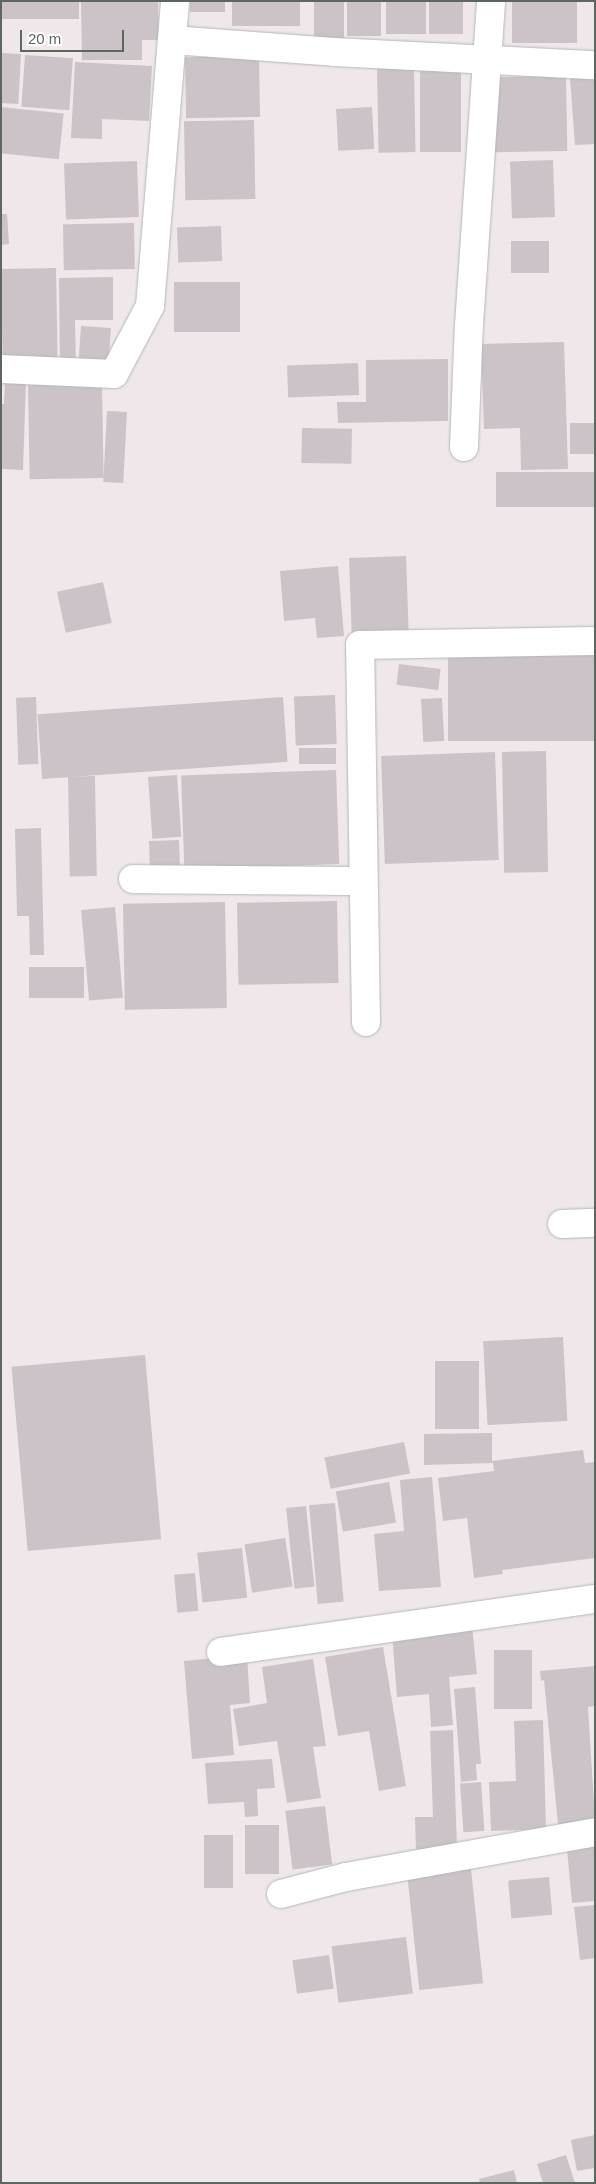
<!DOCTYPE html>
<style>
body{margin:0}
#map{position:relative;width:596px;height:2184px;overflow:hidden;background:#f0e7eb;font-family:Arial,sans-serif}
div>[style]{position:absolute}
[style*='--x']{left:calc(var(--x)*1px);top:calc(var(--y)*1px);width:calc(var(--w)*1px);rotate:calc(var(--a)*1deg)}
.building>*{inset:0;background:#cbc3c8;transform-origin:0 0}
.roads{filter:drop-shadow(0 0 1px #b2b8b4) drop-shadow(0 0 1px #b2b8b4)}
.minor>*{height:28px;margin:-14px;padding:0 14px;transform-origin:14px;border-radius:14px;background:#fff}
span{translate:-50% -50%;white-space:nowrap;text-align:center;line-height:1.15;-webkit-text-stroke:4px #fff;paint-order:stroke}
.frame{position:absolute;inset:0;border:2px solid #5e6660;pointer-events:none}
.scale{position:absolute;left:20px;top:30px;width:104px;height:22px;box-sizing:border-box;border:2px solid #5e6660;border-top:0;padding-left:6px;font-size:15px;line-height:18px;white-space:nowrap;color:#5e6660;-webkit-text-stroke:4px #fff;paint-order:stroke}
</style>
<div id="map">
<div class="building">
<div style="left:1px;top:1px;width:78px;height:18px"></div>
<div style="clip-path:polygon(81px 1px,158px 1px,159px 40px,142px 40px,142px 60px,82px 60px)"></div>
<div style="left:190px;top:1px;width:35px;height:11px"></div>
<div style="left:232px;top:1px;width:68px;height:25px"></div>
<div style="left:314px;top:1px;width:30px;height:37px"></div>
<div style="left:347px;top:1px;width:34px;height:35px"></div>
<div style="left:386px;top:1px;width:40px;height:33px"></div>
<div style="left:429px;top:1px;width:34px;height:33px"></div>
<div style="left:512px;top:1px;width:65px;height:42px"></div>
<div style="left:1px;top:53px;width:20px;height:50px;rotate:3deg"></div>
<div style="left:25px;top:55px;width:48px;height:52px;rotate:4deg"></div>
<div style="left:259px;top:56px;width:61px;height:74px;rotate:89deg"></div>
<div style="clip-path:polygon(75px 62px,152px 66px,149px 121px,102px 119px,102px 139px,71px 138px)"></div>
<div style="left:414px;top:66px;width:86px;height:37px;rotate:89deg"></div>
<div style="left:420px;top:71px;width:41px;height:81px"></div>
<div style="left:566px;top:76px;width:75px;height:73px;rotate:89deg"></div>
<div style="clip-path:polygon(595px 76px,595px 144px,575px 145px,570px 78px)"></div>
<div style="left:1px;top:107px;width:63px;height:46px;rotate:6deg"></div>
<div style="left:372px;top:107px;width:42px;height:36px;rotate:87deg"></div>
<div style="left:254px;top:120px;width:79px;height:70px;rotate:89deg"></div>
<div style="left:553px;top:160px;width:57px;height:43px;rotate:88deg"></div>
<div style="left:137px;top:161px;width:56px;height:73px;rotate:88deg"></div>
<div style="clip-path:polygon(1px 214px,7px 214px,9px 244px,1px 245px)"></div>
<div style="left:134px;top:223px;width:46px;height:71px;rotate:89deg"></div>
<div style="left:221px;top:226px;width:35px;height:44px;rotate:88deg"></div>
<div style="left:549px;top:241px;width:32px;height:38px;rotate:90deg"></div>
<div style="left:56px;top:268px;width:94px;height:55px;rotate:89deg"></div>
<div style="clip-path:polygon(113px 277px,113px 320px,75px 320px,76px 367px,60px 367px,59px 278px)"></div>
<div style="left:240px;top:282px;width:50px;height:66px;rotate:90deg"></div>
<div style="left:81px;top:326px;width:30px;height:38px;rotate:4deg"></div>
<div style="clip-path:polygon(564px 342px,568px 469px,521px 470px,520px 428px,484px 429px,481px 344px)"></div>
<div style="clip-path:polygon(448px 359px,448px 421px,338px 423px,337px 402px,366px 402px,366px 360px)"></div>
<div style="left:358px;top:363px;width:32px;height:71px;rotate:88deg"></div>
<div style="clip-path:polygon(5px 381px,26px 381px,23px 470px,1px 469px,1px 404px,4px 404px)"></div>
<div style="left:102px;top:384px;width:94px;height:74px;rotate:89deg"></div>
<div style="left:107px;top:411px;width:20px;height:71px;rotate:3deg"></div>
<div style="left:570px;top:423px;width:25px;height:31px"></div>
<div style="left:302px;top:428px;width:50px;height:35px;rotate:1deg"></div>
<div style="left:595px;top:472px;width:35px;height:99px;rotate:90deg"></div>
<div style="left:406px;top:556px;width:76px;height:57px;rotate:88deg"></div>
<div style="clip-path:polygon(338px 566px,344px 636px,317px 638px,315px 618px,284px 621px,280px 571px)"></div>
<div style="left:103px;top:582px;width:42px;height:47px;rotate:78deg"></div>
<div style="left:595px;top:654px;width:87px;height:147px;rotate:90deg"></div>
<div style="left:399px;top:664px;width:42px;height:21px;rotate:7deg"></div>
<div style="left:335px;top:695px;width:49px;height:41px;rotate:88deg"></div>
<div style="left:36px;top:697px;width:67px;height:20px;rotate:88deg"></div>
<div style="left:283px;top:697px;width:65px;height:246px;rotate:86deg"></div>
<div style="left:442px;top:698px;width:43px;height:21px;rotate:87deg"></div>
<div style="left:336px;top:748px;width:16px;height:37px;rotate:90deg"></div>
<div style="left:546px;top:751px;width:121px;height:44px;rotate:89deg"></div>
<div style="left:495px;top:752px;width:108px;height:114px;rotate:88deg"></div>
<div style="left:336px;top:770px;width:94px;height:155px;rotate:88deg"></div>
<div style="left:177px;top:775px;width:62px;height:29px;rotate:86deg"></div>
<div style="left:95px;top:776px;width:100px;height:27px;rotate:89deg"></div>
<div style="clip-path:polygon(41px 828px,44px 955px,30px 955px,29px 916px,17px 916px,15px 829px)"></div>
<div style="left:179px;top:840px;width:29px;height:30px;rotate:88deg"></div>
<div style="left:337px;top:901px;width:82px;height:100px;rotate:89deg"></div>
<div style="left:225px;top:902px;width:106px;height:102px;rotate:89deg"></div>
<div style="left:115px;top:907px;width:91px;height:34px;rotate:85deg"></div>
<div style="left:84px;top:967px;width:31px;height:55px;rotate:90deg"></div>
<div style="left:563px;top:1337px;width:84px;height:80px;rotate:87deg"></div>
<div style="left:145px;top:1355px;width:185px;height:134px;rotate:85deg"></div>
<div style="left:479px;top:1361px;width:68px;height:44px;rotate:90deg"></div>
<div style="clip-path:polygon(492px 1433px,492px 1461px,583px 1450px,585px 1463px,595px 1462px,595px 1558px,502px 1570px,503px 1574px,474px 1578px,467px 1518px,443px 1521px,438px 1478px,494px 1471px,493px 1463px,424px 1465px,424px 1434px)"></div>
<div style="left:404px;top:1442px;width:32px;height:81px;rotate:79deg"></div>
<div style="clip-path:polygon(432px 1477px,441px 1587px,379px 1591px,374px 1534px,404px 1531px,400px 1480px)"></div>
<div style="left:389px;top:1482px;width:41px;height:54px;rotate:80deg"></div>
<div style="left:335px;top:1503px;width:99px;height:26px;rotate:85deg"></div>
<div style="left:306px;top:1506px;width:81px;height:20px;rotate:84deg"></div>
<div style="left:285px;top:1538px;width:49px;height:41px;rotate:81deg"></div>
<div style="left:242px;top:1548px;width:50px;height:45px;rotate:84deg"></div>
<div style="left:195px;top:1573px;width:38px;height:21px;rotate:85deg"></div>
<div style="clip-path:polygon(472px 1626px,477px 1674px,449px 1677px,453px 1725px,431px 1727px,429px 1694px,397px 1697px,392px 1633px)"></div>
<div style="clip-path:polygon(383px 1647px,406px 1786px,379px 1791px,369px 1731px,338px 1736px,325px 1657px)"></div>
<div style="left:494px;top:1650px;width:38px;height:59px"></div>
<div style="clip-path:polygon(247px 1655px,250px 1703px,230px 1705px,234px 1755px,192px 1759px,184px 1661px)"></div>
<div style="clip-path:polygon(313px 1659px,326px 1746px,313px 1747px,321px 1798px,287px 1803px,277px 1741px,239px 1746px,233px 1709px,267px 1703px,262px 1667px)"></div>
<div style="clip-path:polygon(595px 1666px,595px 1706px,588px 1707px,595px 1820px,558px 1824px,544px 1680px,541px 1681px,540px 1671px)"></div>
<div style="clip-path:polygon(475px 1687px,481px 1764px,476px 1764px,477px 1780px,461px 1782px,454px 1689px)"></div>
<div style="clip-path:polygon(543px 1720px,546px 1829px,491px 1831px,489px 1782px,516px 1781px,514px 1721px)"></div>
<div style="clip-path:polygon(453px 1730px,457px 1848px,416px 1849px,415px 1817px,433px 1817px,430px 1731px)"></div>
<div style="clip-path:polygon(272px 1759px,275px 1788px,257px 1789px,258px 1816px,245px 1817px,244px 1802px,208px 1804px,205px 1763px)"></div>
<div style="left:481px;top:1782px;width:49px;height:21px;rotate:86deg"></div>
<div style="left:325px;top:1806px;width:59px;height:40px;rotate:83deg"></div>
<div style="left:245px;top:1825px;width:34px;height:49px"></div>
<div style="left:204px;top:1835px;width:29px;height:53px"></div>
<div style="clip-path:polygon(595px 1846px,595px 1901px,572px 1903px,567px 1849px)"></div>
<div style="left:471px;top:1869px;width:115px;height:64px;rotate:84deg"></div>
<div style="left:549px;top:1877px;width:38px;height:41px;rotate:85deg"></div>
<div style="clip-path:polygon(595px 1905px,595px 1958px,580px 1960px,574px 1907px)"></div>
<div style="left:406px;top:1937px;width:57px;height:75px;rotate:83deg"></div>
<div style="left:329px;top:1955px;width:34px;height:37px;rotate:82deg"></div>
<div style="clip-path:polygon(595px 2135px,595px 2168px,577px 2171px,571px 2140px)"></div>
<div style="clip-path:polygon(566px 2155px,575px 2183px,543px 2183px,537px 2164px)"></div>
<div style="clip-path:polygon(514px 2170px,517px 2183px,480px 2183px,479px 2179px)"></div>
</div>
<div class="roads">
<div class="minor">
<div style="--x:172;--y:40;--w:162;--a:4.2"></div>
<div style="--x:334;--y:52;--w:261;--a:2.9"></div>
<div style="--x:1;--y:369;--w:113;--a:2.5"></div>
<div style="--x:114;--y:374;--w:77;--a:-62.1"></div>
<div style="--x:150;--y:306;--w:306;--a:-85.3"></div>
<div style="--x:464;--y:447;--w:122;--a:-87.7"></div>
<div style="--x:469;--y:325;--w:325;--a:-86.1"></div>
<div style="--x:133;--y:879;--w:230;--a:0.5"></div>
<div style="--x:366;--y:1022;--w:377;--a:-90.9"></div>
<div style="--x:360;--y:645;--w:235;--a:-1"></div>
<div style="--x:562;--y:1224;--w:33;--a:-2"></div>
<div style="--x:221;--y:1652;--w:378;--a:-8.1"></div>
<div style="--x:281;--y:1894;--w:67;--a:-14.7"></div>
<div style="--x:346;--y:1877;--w:253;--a:-10.2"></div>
</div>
</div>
<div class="frame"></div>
<div class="scale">20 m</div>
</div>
